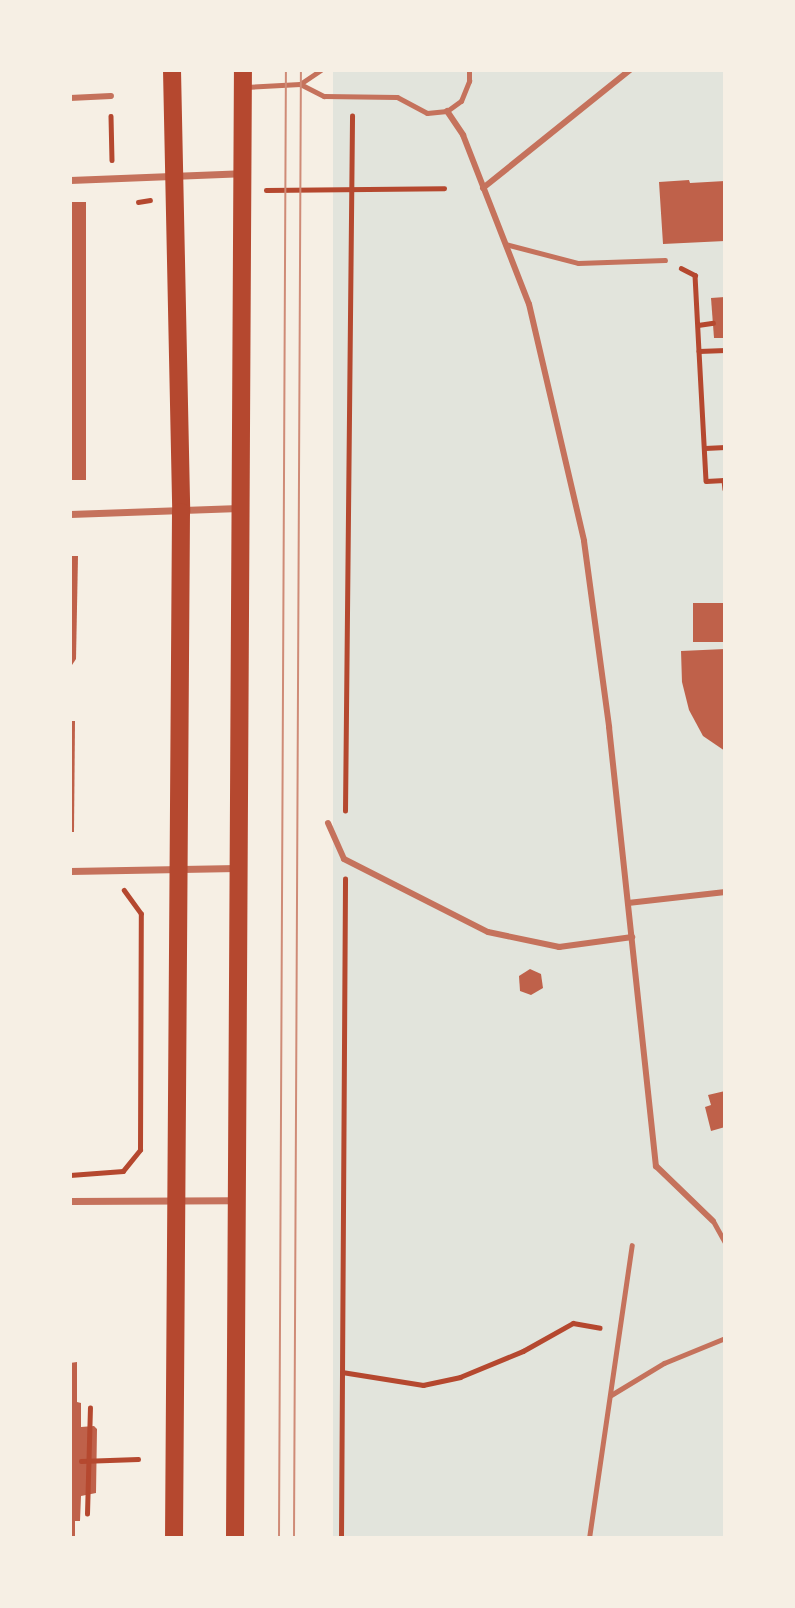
<!DOCTYPE html>
<style>
body{margin:0}
#map{position:relative;width:795px;height:1608px;overflow:hidden;background:#f6efe4;font-family:Lato,sans-serif}
div>[style]{position:absolute}
[style*='--x']{left:calc(var(--x)*1px);top:calc(var(--y)*1px);width:calc(var(--w)*1px);rotate:calc(var(--a)*1deg)}
.green>*{inset:0;background:#e2e4dc;transform-origin:0 0}
.building>*{inset:0;background:#bf614a;transform-origin:0 0}
.path>*{height:4.5px;margin:-2.25px;padding:0 2.25px;transform-origin:2.25px;border-radius:2.25px;background:#b5482f}
.service>*{height:5px;margin:-2.5px;padding:0 2.5px;transform-origin:2.5px;border-radius:2.5px;background:#c5725c}
.pedestrian>*{height:6px;margin:-3px;padding:0 3px;transform-origin:3px;border-radius:3px;background:#c5725c}
.minor>*{height:7px;margin:-3.5px;padding:0 3.5px;transform-origin:3.5px;border-radius:3.5px;background:#c5725c}
.primary>*{height:18px;margin:-9px;padding:0 9px;transform-origin:9px;border-radius:9px;background:#b5482f}
.tram>*{height:2px;margin:-1px;padding:0 1px;transform-origin:1px;border-radius:1px;background:#cf8b77}
span{translate:-50% -50%;white-space:nowrap;text-align:center;line-height:1.15;-webkit-text-stroke:5px #f6efe4;paint-order:stroke}
.frame{position:absolute;inset:0;border:72px solid #f6efe4;pointer-events:none}
</style>
<div id="map">
<div class="green">
<div style="left:333px;top:70px;width:392px;height:1468px"></div>
</div>
<div class="building">
<div style="clip-path:polygon(689px 180px,690px 183px,725px 181px,725px 241px,663px 244px,659px 182px)"></div>
<div style="left:86px;top:202px;width:278px;height:16px;rotate:90deg"></div>
<div style="clip-path:polygon(725px 297px,725px 338px,714px 338px,711px 298px)"></div>
<div style="clip-path:polygon(70px 556px,78px 556px,76px 659px,70px 668px)"></div>
<div style="left:725px;top:603px;width:39px;height:32px;rotate:90deg"></div>
<div style="clip-path:polygon(725px 649px,725px 751px,703px 736px,689px 710px,682px 682px,681px 651px)"></div>
<div style="clip-path:polygon(70px 721px,75px 721px,74px 832px,70px 832px)"></div>
<div style="clip-path:polygon(530px 969px,541px 974px,543px 988px,531px 995px,520px 991px,519px 976px)"></div>
<div style="clip-path:polygon(725px 1091px,725px 1127px,711px 1131px,705px 1107px,711px 1105px,708px 1095px)"></div>
<div style="clip-path:polygon(77px 1362px,77px 1402px,81px 1403px,81px 1427px,94px 1426px,97px 1429px,96px 1493px,81px 1496px,80px 1521px,75px 1521px,75px 1538px,70px 1538px,70px 1363px)"></div>
</div>
<div class="path">
<div style="--x:111;--y:116;--w:44;--a:88.7"></div>
<div style="--x:266;--y:190;--w:178;--a:-0.6"></div>
<div style="--x:138;--y:202;--w:12;--a:-9"></div>
<div style="--x:681;--y:268;--w:16;--a:27"></div>
<div style="--x:695;--y:275;--w:76;--a:87"></div>
<div style="--x:699;--y:351;--w:26;--a:-2"></div>
<div style="--x:698;--y:325;--w:15;--a:-8"></div>
<div style="--x:699;--y:351;--w:130;--a:86.9"></div>
<div style="--x:706;--y:481;--w:18;--a:-3"></div>
<div style="--x:724;--y:480;--w:9;--a:84"></div>
<div style="--x:705;--y:448;--w:20;--a:-3"></div>
<div style="--x:345;--y:811;--w:695;--a:-89.42"></div>
<div style="--x:70;--y:1175;--w:53;--a:-4.3"></div>
<div style="--x:123;--y:1171;--w:27;--a:-51"></div>
<div style="--x:140;--y:1150;--w:236;--a:-89.8"></div>
<div style="--x:141;--y:914;--w:29;--a:-126"></div>
<div style="--x:342;--y:1372;--w:82;--a:9.1"></div>
<div style="--x:423;--y:1385;--w:38;--a:-12"></div>
<div style="--x:460;--y:1377;--w:68;--a:-22.4"></div>
<div style="--x:523;--y:1351;--w:57;--a:-29.2"></div>
<div style="--x:573;--y:1323;--w:27;--a:10"></div>
<div style="--x:81;--y:1461;--w:57;--a:-2"></div>
<div style="--x:87;--y:1514;--w:106;--a:-88.4"></div>
<div style="--x:341;--y:1538;--w:659;--a:-89.65"></div>
</div>
<div class="service">
<div style="--x:300;--y:84;--w:25;--a:-34"></div>
<div style="--x:245;--y:87;--w:55;--a:-3.1"></div>
<div style="--x:300;--y:84;--w:27;--a:27"></div>
<div style="--x:324;--y:96;--w:73;--a:0.8"></div>
<div style="--x:397;--y:97;--w:34;--a:28"></div>
<div style="--x:427;--y:113;--w:20;--a:-6"></div>
<div style="--x:447;--y:111;--w:17;--a:-36"></div>
<div style="--x:461;--y:101;--w:22;--a:-68"></div>
<div style="--x:469;--y:81;--w:11;--a:-90"></div>
<div style="--x:505;--y:244;--w:75;--a:14.6"></div>
<div style="--x:578;--y:263;--w:87;--a:-2"></div>
<div style="--x:713;--y:1221;--w:25;--a:61"></div>
<div style="--x:611;--y:1395;--w:62;--a:-31.1"></div>
<div style="--x:664;--y:1363;--w:66;--a:-22.3"></div>
<div style="--x:589;--y:1538;--w:296;--a:-81.7"></div>
</div>
<div class="pedestrian">
<div style="--x:70;--y:98;--w:41;--a:-2.8"></div>
<div style="--x:447;--y:111;--w:29;--a:56"></div>
<div style="--x:463;--y:135;--w:181;--a:68.7"></div>
<div style="--x:529;--y:304;--w:243;--a:76.9"></div>
<div style="--x:584;--y:541;--w:188;--a:82.3"></div>
<div style="--x:609;--y:727;--w:442;--a:83.9"></div>
<div style="--x:656;--y:1166;--w:79;--a:44"></div>
<div style="--x:483;--y:188;--w:189;--a:-38.8"></div>
<div style="--x:328;--y:823;--w:39;--a:66"></div>
<div style="--x:344;--y:859;--w:161;--a:26.9"></div>
<div style="--x:488;--y:932;--w:73;--a:11.9"></div>
<div style="--x:559;--y:947;--w:74;--a:-7.8"></div>
<div style="--x:628;--y:903;--w:98;--a:-6.5"></div>
</div>
<div class="minor">
<div style="--x:70;--y:180;--w:171;--a:-2.3"></div>
<div style="--x:70;--y:514;--w:169;--a:-2"></div>
<div style="--x:70;--y:871;--w:167;--a:-1"></div>
<div style="--x:70;--y:1201;--w:164;--a:-0.3"></div>
</div>
<div class="primary">
<div style="--x:172;--y:70;--w:442;--a:88.8"></div>
<div style="--x:181;--y:512;--w:1026;--a:90.39"></div>
<div style="--x:235;--y:1538;--w:1468;--a:-89.69"></div>
</div>
<div class="tram">
<div style="--x:279;--y:1538;--w:1468;--a:-89.73"></div>
<div style="--x:294;--y:1538;--w:1468;--a:-89.73"></div>
</div>
<div class="frame"></div>
</div>
